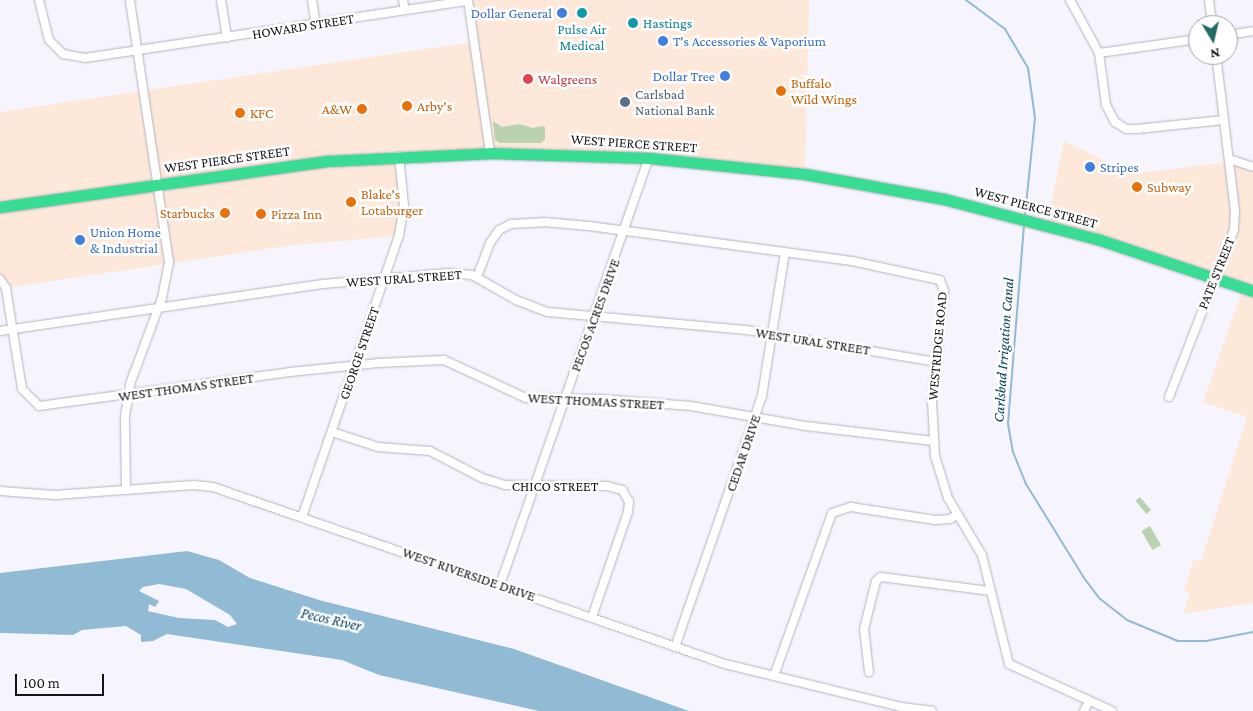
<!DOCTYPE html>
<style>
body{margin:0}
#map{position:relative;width:1253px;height:711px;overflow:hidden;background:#f6f5fe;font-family:"Crimson Pro",serif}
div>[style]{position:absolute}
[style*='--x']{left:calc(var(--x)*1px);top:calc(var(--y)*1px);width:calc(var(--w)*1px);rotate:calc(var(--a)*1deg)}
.commercial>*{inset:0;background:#fde8da}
.green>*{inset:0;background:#b9d3b0;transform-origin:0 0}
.water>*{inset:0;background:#91bbd5}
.stream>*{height:2px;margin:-1px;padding:0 1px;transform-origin:1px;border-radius:1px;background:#91bbd5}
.roads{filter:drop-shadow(0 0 1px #b4b2c0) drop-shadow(0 0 1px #b4b2c0)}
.minor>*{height:8px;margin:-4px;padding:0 4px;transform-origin:4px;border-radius:4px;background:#fff}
.highway>*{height:11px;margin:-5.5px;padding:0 5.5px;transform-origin:5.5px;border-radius:5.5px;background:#39dc93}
.dots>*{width:14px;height:14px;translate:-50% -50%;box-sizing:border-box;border:2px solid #fff;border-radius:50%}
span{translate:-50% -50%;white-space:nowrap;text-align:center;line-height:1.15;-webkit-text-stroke:5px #fff;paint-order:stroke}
.shop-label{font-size:14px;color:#366cbe}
.right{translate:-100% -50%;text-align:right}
.left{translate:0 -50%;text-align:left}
.culture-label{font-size:14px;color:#0d838f}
.street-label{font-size:14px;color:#151419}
.health-label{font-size:14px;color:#be3a42}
.food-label{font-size:14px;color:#c56008}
.service-label{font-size:14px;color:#4e5e75}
.water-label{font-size:15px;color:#07405a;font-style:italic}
.north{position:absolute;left:1188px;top:15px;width:50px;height:50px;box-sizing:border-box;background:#fff;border:1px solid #a1a1a3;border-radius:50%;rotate:171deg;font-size:14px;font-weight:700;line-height:20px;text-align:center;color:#151419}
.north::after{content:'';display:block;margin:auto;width:18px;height:22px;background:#256d64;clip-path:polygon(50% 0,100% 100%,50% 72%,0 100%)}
.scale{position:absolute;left:15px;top:674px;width:89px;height:22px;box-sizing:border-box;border:2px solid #151419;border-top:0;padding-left:6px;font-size:15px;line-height:18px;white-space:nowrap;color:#151419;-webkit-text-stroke:4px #fff;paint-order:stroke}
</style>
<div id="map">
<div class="commercial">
<div style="clip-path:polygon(468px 0,809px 0,805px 174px,689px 161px,400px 156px,404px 205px,399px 236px,293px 245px,6px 288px,0 279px,0 112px,473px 42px)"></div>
<div style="clip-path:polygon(1064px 141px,1132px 174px,1229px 162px,1253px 167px,1253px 603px,1183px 614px,1190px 593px,1184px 591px,1194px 559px,1201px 561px,1247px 417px,1203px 402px,1243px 288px,1047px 224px)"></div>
</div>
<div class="green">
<div style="clip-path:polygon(493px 121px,502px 127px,519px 124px,533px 128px,542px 126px,545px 127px,545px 139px,541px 143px,500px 143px,495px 140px)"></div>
<div style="left:1140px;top:497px;width:17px;height:6px;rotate:50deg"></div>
<div style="left:1150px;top:526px;width:22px;height:10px;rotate:60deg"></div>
</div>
<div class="water">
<div style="clip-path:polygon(evenodd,187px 551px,219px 560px,250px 578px,319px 600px,514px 649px,689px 711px,539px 711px,379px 675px,342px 660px,167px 634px,153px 641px,141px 642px,141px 635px,126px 626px,82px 630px,73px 635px,0 633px,0 573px,187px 551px,159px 584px,186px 589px,230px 615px,237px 624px,228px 627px,215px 620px,179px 618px,148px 611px,149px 604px,155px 607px,159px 601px,139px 591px,143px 587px,159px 584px)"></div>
</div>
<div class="stream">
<div style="--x:966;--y:0;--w:49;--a:36.6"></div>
<div style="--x:1005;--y:29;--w:45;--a:59.5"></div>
<div style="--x:1028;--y:68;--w:50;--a:82"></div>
<div style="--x:1035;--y:118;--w:98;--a:95.9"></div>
<div style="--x:1024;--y:225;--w:200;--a:94.6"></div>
<div style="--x:1008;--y:424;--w:28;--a:80"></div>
<div style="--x:1013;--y:452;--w:35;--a:68"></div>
<div style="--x:1026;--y:484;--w:110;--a:58.3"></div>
<div style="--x:1084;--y:578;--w:25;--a:53"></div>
<div style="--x:1099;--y:598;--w:36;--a:38"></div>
<div style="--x:1127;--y:620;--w:55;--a:22.4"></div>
<div style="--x:1178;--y:641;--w:28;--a:0"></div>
<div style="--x:1206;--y:641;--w:48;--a:-10.8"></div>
</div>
<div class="roads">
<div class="minor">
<div style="--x:39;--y:0;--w:41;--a:76"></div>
<div style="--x:49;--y:40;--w:20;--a:45"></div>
<div style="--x:63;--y:54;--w:22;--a:10"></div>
<div style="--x:85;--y:58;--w:387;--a:-8.5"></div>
<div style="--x:221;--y:0;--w:38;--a:81"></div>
<div style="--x:312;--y:0;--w:24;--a:81"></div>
<div style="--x:403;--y:0;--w:10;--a:79"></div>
<div style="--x:468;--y:0;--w:155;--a:81.8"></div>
<div style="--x:1070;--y:0;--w:60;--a:61.3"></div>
<div style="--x:1099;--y:53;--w:52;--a:82.3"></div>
<div style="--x:1106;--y:105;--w:19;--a:62"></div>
<div style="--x:1115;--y:122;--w:13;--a:32"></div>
<div style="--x:1126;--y:129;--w:11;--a:0"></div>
<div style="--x:1137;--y:129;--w:87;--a:-5.9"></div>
<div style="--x:1209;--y:0;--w:25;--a:83"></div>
<div style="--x:1228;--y:35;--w:25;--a:-9"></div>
<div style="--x:1099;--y:53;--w:100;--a:-8"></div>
<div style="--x:1229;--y:159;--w:25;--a:18"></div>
<div style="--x:477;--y:277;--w:36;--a:-69"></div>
<div style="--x:490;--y:243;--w:16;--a:-55"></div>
<div style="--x:499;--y:230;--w:13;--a:-27"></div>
<div style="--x:511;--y:224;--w:33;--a:-3"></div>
<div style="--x:544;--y:222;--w:45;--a:5.1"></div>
<div style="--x:589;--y:226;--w:265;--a:7.6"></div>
<div style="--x:852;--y:261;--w:90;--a:12.2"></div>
<div style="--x:940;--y:280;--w:12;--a:70"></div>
<div style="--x:944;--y:291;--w:111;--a:96.2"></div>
<div style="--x:932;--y:401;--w:55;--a:86.9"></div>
<div style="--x:935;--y:456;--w:44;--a:72.8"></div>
<div style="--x:948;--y:498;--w:66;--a:59.2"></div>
<div style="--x:982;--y:555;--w:112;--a:76.1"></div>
<div style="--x:1009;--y:664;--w:113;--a:24.5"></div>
<div style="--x:0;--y:279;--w:11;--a:56"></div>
<div style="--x:6;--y:288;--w:102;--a:81"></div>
<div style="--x:22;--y:389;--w:24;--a:45"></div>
<div style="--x:39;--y:406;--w:253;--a:-7.7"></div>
<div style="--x:290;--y:372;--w:88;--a:-5.8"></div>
<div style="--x:378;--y:363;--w:66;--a:-2.6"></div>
<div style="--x:444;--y:360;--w:90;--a:24.9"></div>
<div style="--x:526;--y:398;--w:76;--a:0.8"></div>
<div style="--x:602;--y:399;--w:89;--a:4.5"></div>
<div style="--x:691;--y:406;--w:117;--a:9.9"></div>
<div style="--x:806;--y:426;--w:128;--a:6.7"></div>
<div style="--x:0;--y:331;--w:326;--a:-8.3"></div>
<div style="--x:323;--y:284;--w:126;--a:-5"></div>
<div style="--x:449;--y:273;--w:23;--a:5"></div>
<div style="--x:472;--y:275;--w:51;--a:29.6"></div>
<div style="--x:516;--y:300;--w:34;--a:21"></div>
<div style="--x:548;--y:312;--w:200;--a:5.2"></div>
<div style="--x:747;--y:330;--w:193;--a:9.6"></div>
<div style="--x:1169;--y:397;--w:180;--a:-68.8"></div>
<div style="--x:1234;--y:229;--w:18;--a:-87"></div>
<div style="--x:1235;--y:211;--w:157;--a:-96.9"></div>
<div style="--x:332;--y:432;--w:48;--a:18.1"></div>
<div style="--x:378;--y:447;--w:52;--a:4.4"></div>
<div style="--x:430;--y:451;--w:59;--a:27.4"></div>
<div style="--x:482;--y:478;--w:24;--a:17"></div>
<div style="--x:505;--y:485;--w:102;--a:0.6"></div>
<div style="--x:607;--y:486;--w:16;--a:15"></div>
<div style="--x:622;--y:490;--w:13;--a:58"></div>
<div style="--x:629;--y:501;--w:11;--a:95"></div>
<div style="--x:628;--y:512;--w:111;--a:108.9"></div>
<div style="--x:126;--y:490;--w:73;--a:-90.8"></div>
<div style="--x:125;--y:417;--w:33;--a:-81"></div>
<div style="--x:130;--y:384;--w:92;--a:-69.6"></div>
<div style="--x:162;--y:298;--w:37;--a:-79"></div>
<div style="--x:169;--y:262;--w:265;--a:-98.5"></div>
<div style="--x:0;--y:491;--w:55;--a:4.2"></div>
<div style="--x:55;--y:495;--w:139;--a:-4.1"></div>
<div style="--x:194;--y:485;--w:19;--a:6"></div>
<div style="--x:213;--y:487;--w:542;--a:19.07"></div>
<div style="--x:725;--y:664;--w:181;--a:13.7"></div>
<div style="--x:901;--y:707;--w:31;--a:7"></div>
<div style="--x:302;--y:517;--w:297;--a:-71"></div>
<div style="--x:399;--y:236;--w:31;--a:-81"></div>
<div style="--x:404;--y:205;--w:49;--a:-95.8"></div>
<div style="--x:500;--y:585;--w:452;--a:-70.8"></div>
<div style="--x:675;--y:647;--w:266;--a:-70.9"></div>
<div style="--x:762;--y:396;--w:146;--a:-80.9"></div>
<div style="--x:869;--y:672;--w:43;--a:-96.6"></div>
<div style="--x:864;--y:629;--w:49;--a:-76"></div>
<div style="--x:876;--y:581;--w:6;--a:-39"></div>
<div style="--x:881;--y:577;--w:111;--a:7.3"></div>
<div style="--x:774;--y:676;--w:173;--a:-70.4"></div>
<div style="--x:832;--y:513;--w:20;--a:-18"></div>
<div style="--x:851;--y:507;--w:85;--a:8.8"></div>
<div style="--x:935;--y:520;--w:15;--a:-4"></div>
<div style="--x:950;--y:519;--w:9;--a:-32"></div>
<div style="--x:1084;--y:711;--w:11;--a:-63"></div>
</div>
<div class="highway">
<div style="--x:0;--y:207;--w:332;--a:-8"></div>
<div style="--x:329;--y:161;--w:161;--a:-2.8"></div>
<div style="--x:490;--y:153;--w:159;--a:1.8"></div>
<div style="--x:649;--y:158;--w:157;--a:5.9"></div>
<div style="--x:805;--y:174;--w:141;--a:10.2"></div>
<div style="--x:944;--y:199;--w:158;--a:14.7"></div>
<div style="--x:1097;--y:239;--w:164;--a:18.4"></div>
</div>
</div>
<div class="dots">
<div style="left:562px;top:13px;background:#3f7fe0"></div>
<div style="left:582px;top:13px;background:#0f9aa8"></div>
<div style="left:633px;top:23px;background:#0f9aa8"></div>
<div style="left:663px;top:41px;background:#3f7fe0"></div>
<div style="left:725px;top:76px;background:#3f7fe0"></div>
<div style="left:528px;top:79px;background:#e0444e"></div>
<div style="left:781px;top:91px;background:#e8710a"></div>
<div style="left:625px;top:102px;background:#5c6f8a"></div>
<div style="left:407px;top:106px;background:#e8710a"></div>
<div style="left:362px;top:109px;background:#e8710a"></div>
<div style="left:240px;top:113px;background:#e8710a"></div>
<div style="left:1090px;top:167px;background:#3f7fe0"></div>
<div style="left:1137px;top:187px;background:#e8710a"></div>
<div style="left:351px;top:202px;background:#e8710a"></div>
<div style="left:225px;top:213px;background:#e8710a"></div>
<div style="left:261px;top:214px;background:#e8710a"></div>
<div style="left:80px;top:240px;background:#3f7fe0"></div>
</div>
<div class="shop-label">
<span class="right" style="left:552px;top:13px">Dollar General</span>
<span class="left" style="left:673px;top:41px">T's Accessories &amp; Vaporium</span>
<span class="right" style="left:715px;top:76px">Dollar Tree</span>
<span class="left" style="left:1100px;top:167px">Stripes</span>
<span class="left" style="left:90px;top:240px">Union Home<br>&amp; Industrial</span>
</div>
<div class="culture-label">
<span class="left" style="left:643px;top:23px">Hastings</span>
<span style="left:582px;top:37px">Pulse Air<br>Medical</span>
</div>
<div class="street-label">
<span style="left:303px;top:26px;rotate:-9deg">HOWARD STREET</span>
<span style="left:634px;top:143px;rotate:4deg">WEST PIERCE STREET</span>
<span style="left:227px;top:159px;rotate:-8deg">WEST PIERCE STREET</span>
<span style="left:1036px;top:207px;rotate:15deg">WEST PIERCE STREET</span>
<span style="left:1216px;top:273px;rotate:-68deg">PATE STREET</span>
<span style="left:404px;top:278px;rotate:-4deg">WEST URAL STREET</span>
<span style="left:595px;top:315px;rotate:-70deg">PECOS ACRES DRIVE</span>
<span style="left:813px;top:341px;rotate:9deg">WEST URAL STREET</span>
<span style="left:937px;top:346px;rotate:-85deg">WESTRIDGE ROAD</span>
<span style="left:359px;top:353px;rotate:-71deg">GEORGE STREET</span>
<span style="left:186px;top:387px;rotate:-8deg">WEST THOMAS STREET</span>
<span style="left:596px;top:401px;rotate:3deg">WEST THOMAS STREET</span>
<span style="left:743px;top:453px;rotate:-71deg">CEDAR DRIVE</span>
<span style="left:555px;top:486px">CHICO STREET</span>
<span style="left:469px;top:574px;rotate:19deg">WEST RIVERSIDE DRIVE</span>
</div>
<div class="health-label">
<span class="left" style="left:538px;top:79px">Walgreens</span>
</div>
<div class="food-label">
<span class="left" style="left:791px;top:91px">Buffalo<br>Wild Wings</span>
<span class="left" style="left:417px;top:106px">Arby's</span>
<span class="right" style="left:352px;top:109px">A&amp;W</span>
<span class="left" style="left:250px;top:113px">KFC</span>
<span class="left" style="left:1147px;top:187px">Subway</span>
<span class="left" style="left:361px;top:202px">Blake's<br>Lotaburger</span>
<span class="right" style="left:215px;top:213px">Starbucks</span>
<span class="left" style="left:271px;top:214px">Pizza Inn</span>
</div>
<div class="service-label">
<span class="left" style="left:635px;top:102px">Carlsbad<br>National Bank</span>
</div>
<div class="water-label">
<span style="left:1004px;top:350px;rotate:-86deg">Carlsbad Irrigation Canal</span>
<span style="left:331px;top:620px;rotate:13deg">Pecos River</span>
</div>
<div class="north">N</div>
<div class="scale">100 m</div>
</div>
